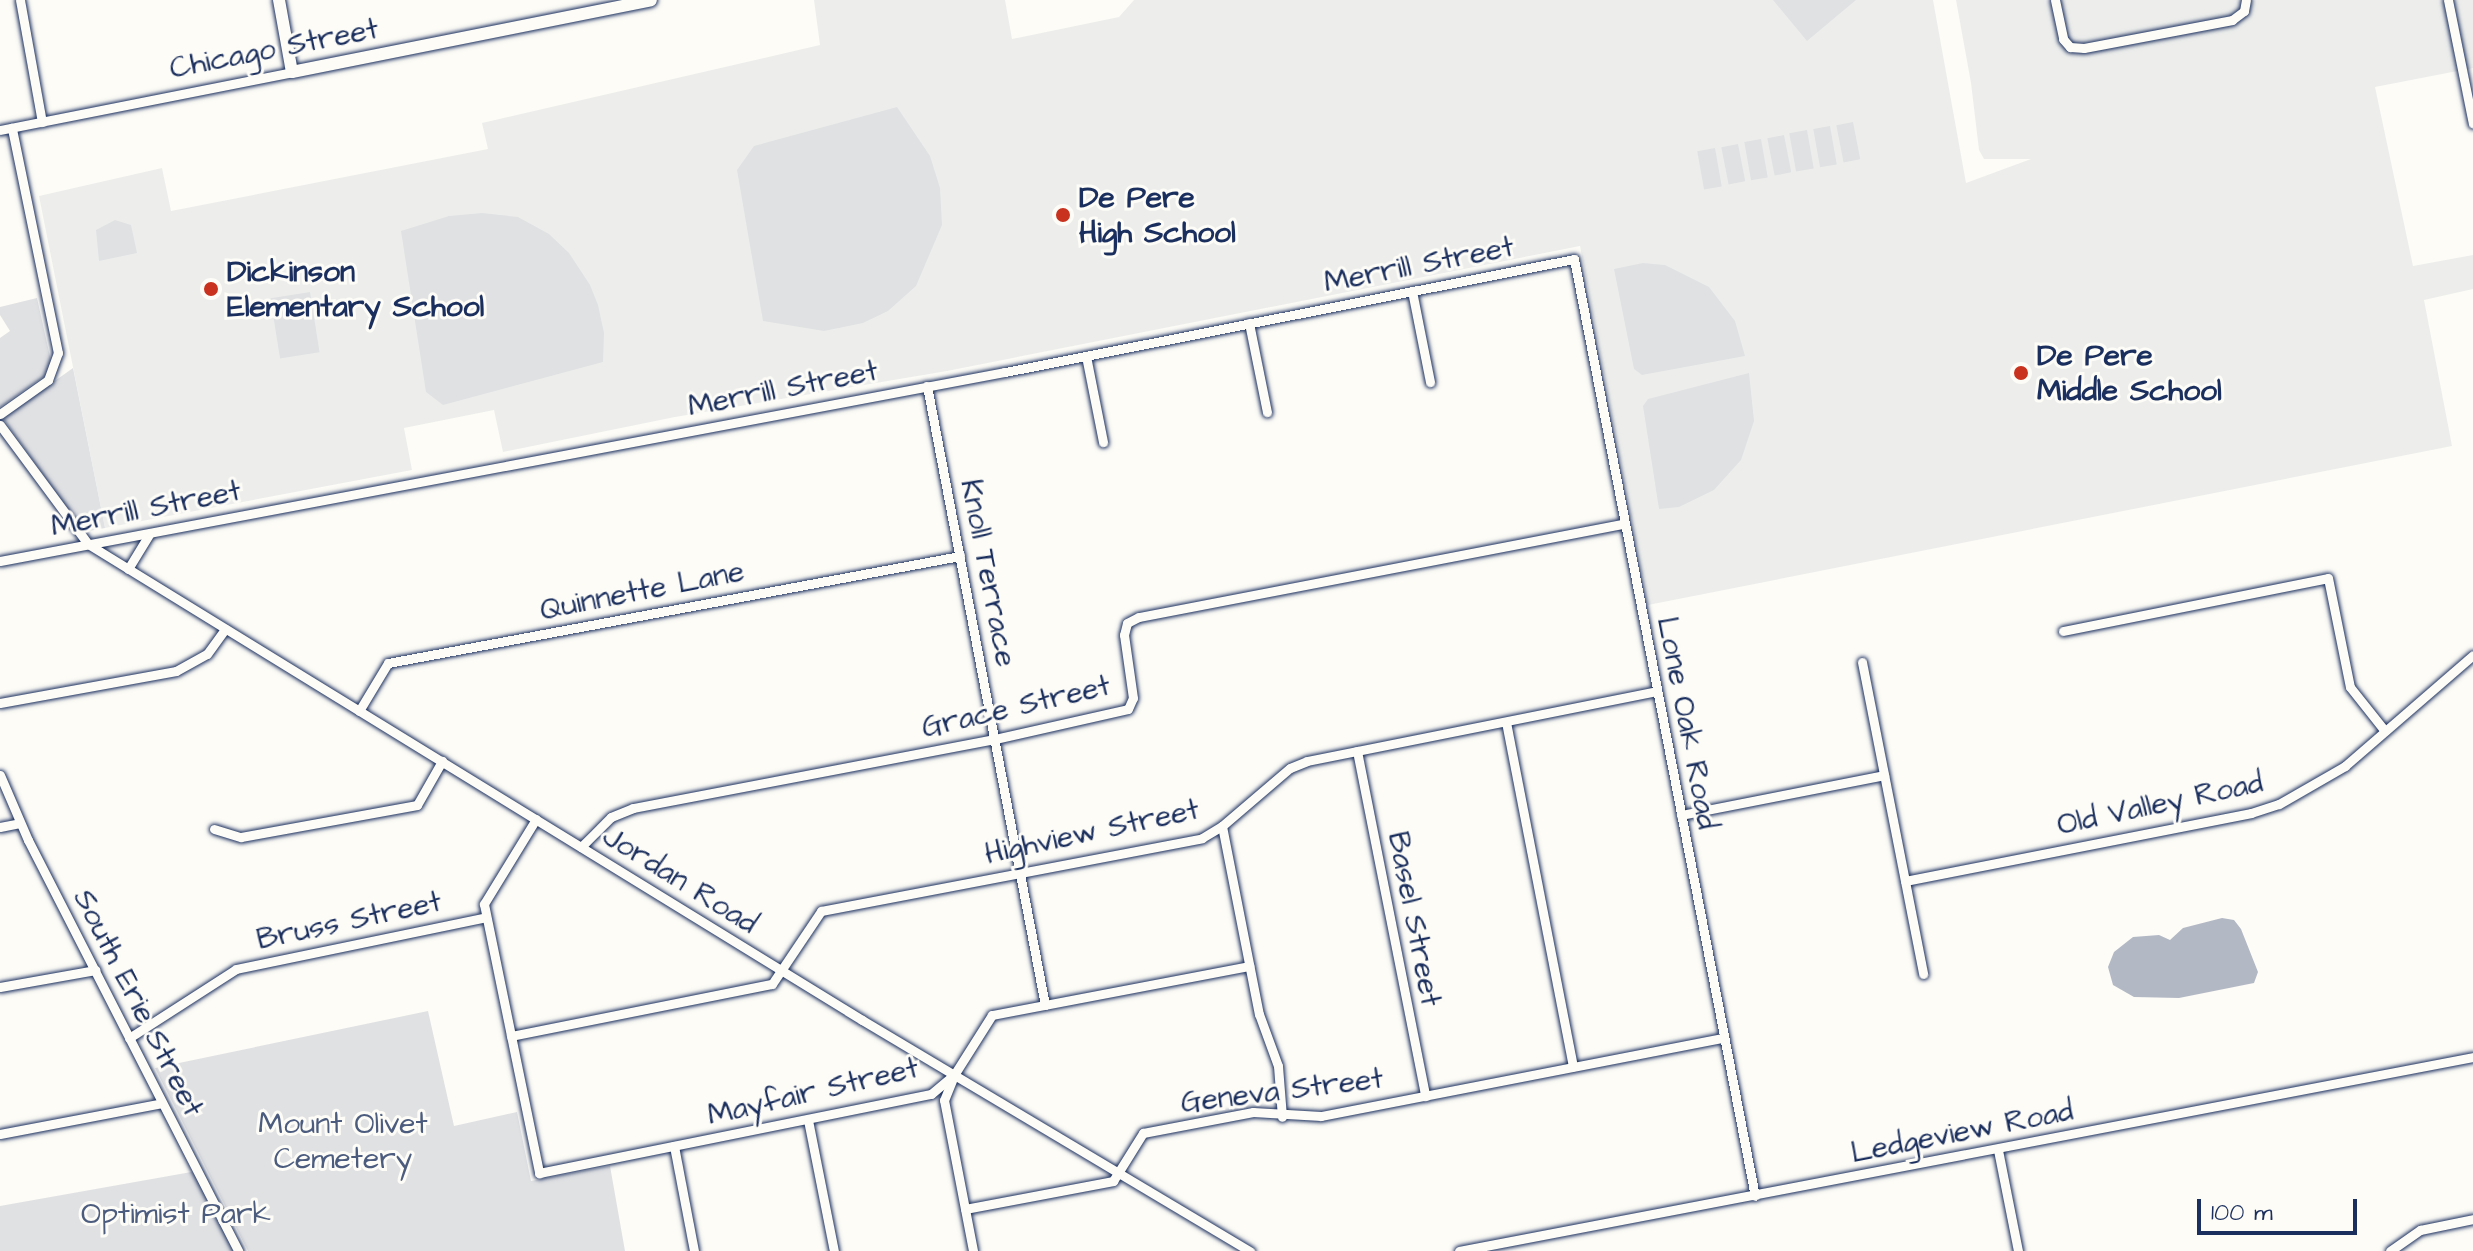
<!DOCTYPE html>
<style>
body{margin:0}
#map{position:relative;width:2473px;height:1251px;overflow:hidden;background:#fdfcf7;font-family:"Architects Daughter",sans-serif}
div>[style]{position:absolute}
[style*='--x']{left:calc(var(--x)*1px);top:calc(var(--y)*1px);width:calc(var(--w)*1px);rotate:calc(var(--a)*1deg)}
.built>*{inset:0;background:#edeeec}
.green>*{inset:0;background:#e0e1e3;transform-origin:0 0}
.water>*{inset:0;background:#b3b8c5}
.roads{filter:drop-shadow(0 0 2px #1b2f5e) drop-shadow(0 0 2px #1b2f5e)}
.minor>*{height:9px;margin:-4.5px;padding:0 4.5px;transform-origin:4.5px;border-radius:4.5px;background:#fdfcf7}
.tertiary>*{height:12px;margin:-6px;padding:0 6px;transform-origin:6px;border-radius:6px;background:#fdfcf7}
.dots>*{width:22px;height:22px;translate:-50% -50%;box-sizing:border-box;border:4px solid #fdfcf7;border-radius:50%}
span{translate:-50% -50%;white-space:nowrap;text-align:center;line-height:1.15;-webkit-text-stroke:6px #fdfcf7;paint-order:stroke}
.street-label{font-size:30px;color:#1b2f5e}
.poi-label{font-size:30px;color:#1b2f5e;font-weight:700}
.left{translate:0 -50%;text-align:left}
.park-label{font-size:30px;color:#4c5c7f}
.scale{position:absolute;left:2197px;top:1199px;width:160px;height:36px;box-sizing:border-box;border:4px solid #1b2f5e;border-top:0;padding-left:10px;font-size:24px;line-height:28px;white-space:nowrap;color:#1b2f5e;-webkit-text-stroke:6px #fdfcf7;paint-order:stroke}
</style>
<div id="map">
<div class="built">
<div style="clip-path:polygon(814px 0,1005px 0,1012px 39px,1119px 17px,1134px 0,1933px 0,1966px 183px,2031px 159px,1984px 159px,1979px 150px,1971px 83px,1956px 0,2473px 0,2473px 68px,2375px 87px,2413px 266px,2473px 255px,2473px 289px,2424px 300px,2452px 446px,1648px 605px,1580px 246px,947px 371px,675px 417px,503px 452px,494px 410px,404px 428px,412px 470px,105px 528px,39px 196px,162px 168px,171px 211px,488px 149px,482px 123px,820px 45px)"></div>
</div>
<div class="green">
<div style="clip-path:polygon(1773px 0,1856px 0,1807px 41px)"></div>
<div style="clip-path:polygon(897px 107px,930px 156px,940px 188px,942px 225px,916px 286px,888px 311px,863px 323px,824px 331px,763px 321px,737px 170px,754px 146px)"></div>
<div style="left:1853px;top:122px;width:38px;height:17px;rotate:79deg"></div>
<div style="left:1830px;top:126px;width:39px;height:17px;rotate:80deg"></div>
<div style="left:1807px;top:130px;width:39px;height:18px;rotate:80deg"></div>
<div style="left:1784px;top:135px;width:38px;height:17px;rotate:79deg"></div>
<div style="left:1761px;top:139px;width:39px;height:17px;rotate:80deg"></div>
<div style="left:1738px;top:144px;width:38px;height:17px;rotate:79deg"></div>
<div style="left:1715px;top:148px;width:39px;height:18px;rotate:80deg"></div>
<div style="clip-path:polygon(482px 213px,518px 217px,549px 234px,569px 253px,590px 285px,598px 305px,604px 333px,603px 362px,443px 405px,426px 392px,401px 231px,449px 216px)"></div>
<div style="clip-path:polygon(115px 220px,131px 225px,137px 253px,99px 261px,96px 230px)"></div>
<div style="clip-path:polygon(1643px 263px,1665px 265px,1709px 287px,1735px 321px,1745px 356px,1642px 375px,1634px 369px,1614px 269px)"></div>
<div style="left:310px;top:292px;width:61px;height:40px;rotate:81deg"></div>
<div style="clip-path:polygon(37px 298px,53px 370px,0 407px,0 338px,10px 331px,0 315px,0 307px)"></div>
<div style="clip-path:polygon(73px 368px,105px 528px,84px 532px,3px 418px)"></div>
<div style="clip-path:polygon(1749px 373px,1754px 421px,1741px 460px,1714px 490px,1679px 507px,1659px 509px,1643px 406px,1648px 399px)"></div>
<div style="clip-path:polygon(428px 1011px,454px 1126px,517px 1112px,531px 1181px,610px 1166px,625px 1251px,248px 1251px,155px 1068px)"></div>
<div style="clip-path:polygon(197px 1171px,238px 1251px,0 1251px,0 1206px)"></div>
</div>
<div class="water">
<div style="clip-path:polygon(2222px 918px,2234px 920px,2241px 929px,2258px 972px,2254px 983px,2179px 998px,2134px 997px,2113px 985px,2108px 967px,2114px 952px,2133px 937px,2159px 935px,2170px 940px,2183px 928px)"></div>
</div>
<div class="roads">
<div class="minor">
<div style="--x:20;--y:0;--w:124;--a:79.8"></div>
<div style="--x:2055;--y:0;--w:40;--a:78"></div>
<div style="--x:2063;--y:39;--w:11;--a:49"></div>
<div style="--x:2070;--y:47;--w:14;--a:4"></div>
<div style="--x:2084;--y:48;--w:151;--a:-10.7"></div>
<div style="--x:2232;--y:20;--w:15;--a:-37"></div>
<div style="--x:2244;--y:11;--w:11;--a:-80"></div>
<div style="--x:2448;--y:0;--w:126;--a:78.6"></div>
<div style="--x:0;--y:130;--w:298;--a:-11.2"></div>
<div style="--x:1412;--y:291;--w:93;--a:78.8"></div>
<div style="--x:1249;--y:323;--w:91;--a:78.6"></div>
<div style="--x:1086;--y:356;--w:88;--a:78.8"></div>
<div style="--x:927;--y:386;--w:630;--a:79.21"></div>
<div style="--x:0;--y:414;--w:59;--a:-35.3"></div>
<div style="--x:48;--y:380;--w:29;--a:-70"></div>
<div style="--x:58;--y:353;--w:230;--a:-101.6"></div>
<div style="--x:0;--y:425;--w:148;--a:53.5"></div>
<div style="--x:88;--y:544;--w:909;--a:31.59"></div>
<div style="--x:862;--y:1020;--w:452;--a:30.8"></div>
<div style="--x:0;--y:561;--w:1023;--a:-10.65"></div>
<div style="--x:1005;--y:372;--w:580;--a:-11.23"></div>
<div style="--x:1574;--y:259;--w:954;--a:79.07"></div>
<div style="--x:128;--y:569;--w:42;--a:-58.6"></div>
<div style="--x:2063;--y:631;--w:270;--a:-11.3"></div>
<div style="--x:2328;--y:578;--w:111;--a:78.6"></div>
<div style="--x:2350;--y:687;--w:56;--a:51.5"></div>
<div style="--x:1862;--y:662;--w:318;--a:78.9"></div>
<div style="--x:0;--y:703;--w:179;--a:-10.3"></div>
<div style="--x:176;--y:671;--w:35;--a:-29"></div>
<div style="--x:207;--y:654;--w:31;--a:-54"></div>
<div style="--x:359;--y:711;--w:56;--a:-58.9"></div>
<div style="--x:388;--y:663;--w:582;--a:-10.6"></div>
<div style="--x:1506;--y:722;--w:351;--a:79"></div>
<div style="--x:1357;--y:751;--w:352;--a:78.8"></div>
<div style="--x:0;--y:775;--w:71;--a:66.7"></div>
<div style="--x:28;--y:840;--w:462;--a:62.9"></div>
<div style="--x:1681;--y:815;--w:207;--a:-11.1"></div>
<div style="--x:536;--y:819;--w:100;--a:121.5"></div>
<div style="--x:484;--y:904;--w:275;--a:78.4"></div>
<div style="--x:539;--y:1173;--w:400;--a:-11.4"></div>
<div style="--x:931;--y:1094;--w:30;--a:-40"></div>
<div style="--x:954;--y:1075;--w:71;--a:-57.7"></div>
<div style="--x:992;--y:1015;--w:262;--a:-10.8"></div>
<div style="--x:1222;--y:826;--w:192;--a:78.9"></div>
<div style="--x:1259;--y:1014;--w:55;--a:69.9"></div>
<div style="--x:1278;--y:1066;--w:51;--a:85.5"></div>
<div style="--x:0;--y:827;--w:20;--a:-11"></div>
<div style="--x:214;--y:829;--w:28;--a:17"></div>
<div style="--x:241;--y:837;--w:179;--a:-10.3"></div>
<div style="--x:417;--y:805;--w:51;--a:-60.4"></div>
<div style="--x:581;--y:847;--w:42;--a:-45"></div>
<div style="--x:611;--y:817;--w:24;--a:-22"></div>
<div style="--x:633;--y:808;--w:369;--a:-10.8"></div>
<div style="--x:995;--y:739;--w:136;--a:-12.7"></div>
<div style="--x:1128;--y:709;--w:12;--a:-66"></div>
<div style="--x:1133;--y:698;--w:64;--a:-98.1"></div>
<div style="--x:1124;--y:635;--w:12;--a:-76"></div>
<div style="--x:1127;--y:623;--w:13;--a:-27"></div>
<div style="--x:1139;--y:617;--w:494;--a:-10.9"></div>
<div style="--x:1905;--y:881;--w:353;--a:-11.1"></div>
<div style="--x:2251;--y:813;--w:29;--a:-18"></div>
<div style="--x:2279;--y:804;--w:76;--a:-29.9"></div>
<div style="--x:2345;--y:766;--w:169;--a:-40.9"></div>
<div style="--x:0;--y:987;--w:97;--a:-10.1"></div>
<div style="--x:511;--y:1036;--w:266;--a:-11.3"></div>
<div style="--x:772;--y:984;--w:88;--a:-56.1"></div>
<div style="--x:821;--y:911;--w:388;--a:-10.8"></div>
<div style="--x:1202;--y:838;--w:23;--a:-31"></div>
<div style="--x:1222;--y:826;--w:89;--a:-40.5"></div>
<div style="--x:1290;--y:768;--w:18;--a:-22"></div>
<div style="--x:1307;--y:761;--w:357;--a:-11.3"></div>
<div style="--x:129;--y:1038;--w:127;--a:-32.8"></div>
<div style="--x:236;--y:969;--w:255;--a:-11.7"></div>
<div style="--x:953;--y:1078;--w:24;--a:112"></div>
<div style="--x:944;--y:1100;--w:154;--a:79.1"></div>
<div style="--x:808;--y:1120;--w:134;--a:78.8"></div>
<div style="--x:0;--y:1134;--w:165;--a:-10.8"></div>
<div style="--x:674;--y:1146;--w:107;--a:79.2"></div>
<div style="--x:1998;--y:1150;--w:103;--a:78.8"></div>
<div style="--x:965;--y:1209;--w:151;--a:-10.7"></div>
<div style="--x:1113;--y:1181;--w:57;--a:-58"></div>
<div style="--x:1143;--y:1133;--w:112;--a:-10.8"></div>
<div style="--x:1253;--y:1112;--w:68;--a:3.4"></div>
<div style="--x:1321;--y:1116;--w:410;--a:-11"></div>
<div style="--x:1459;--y:1251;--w:1032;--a:-10.83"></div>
<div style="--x:2390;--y:1251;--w:37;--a:-35"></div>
<div style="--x:2420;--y:1230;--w:54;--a:-11.7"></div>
</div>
<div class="tertiary">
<div style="--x:279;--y:0;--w:73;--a:79.8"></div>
<div style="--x:292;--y:72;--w:366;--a:-11.3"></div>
</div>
</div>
<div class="dots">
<div style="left:1063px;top:215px;background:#c8321e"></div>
<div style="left:211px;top:289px;background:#c8321e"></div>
<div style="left:2021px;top:373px;background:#c8321e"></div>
</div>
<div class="street-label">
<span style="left:274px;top:49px;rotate:-11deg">Chicago Street</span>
<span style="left:1419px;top:265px;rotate:-11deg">Merrill Street</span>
<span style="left:783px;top:389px;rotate:-11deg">Merrill Street</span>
<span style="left:146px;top:509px;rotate:-11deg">Merrill Street</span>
<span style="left:988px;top:573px;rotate:79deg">Knoll Terrace</span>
<span style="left:642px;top:591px;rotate:-11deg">Quinnette Lane</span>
<span style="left:1016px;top:707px;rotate:-13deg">Grace Street</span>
<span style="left:1687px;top:723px;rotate:79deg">Lone Oak Road</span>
<span style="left:2160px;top:804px;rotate:-12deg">Old Valley Road</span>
<span style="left:1092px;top:832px;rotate:-12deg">Highview Street</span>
<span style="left:680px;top:880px;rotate:32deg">Jordan Road</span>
<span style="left:1414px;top:919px;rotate:79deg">Basel Street</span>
<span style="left:349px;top:921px;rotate:-12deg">Bruss Street</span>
<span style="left:138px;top:1003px;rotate:63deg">South Erie Street</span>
<span style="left:1282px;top:1091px;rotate:-7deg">Geneva Street</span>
<span style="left:813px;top:1092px;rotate:-13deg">Mayfair Street</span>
<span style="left:1962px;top:1132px;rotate:-11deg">Ledgeview Road</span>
</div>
<div class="poi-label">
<span class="left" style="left:1079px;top:215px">De Pere<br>High School</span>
<span class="left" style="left:227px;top:289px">Dickinson<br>Elementary School</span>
<span class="left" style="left:2037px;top:373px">De Pere<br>Middle School</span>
</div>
<div class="park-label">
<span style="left:343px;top:1141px">Mount Olivet<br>Cemetery</span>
<span style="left:176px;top:1214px">Optimist Park</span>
</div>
<div class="scale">100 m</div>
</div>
